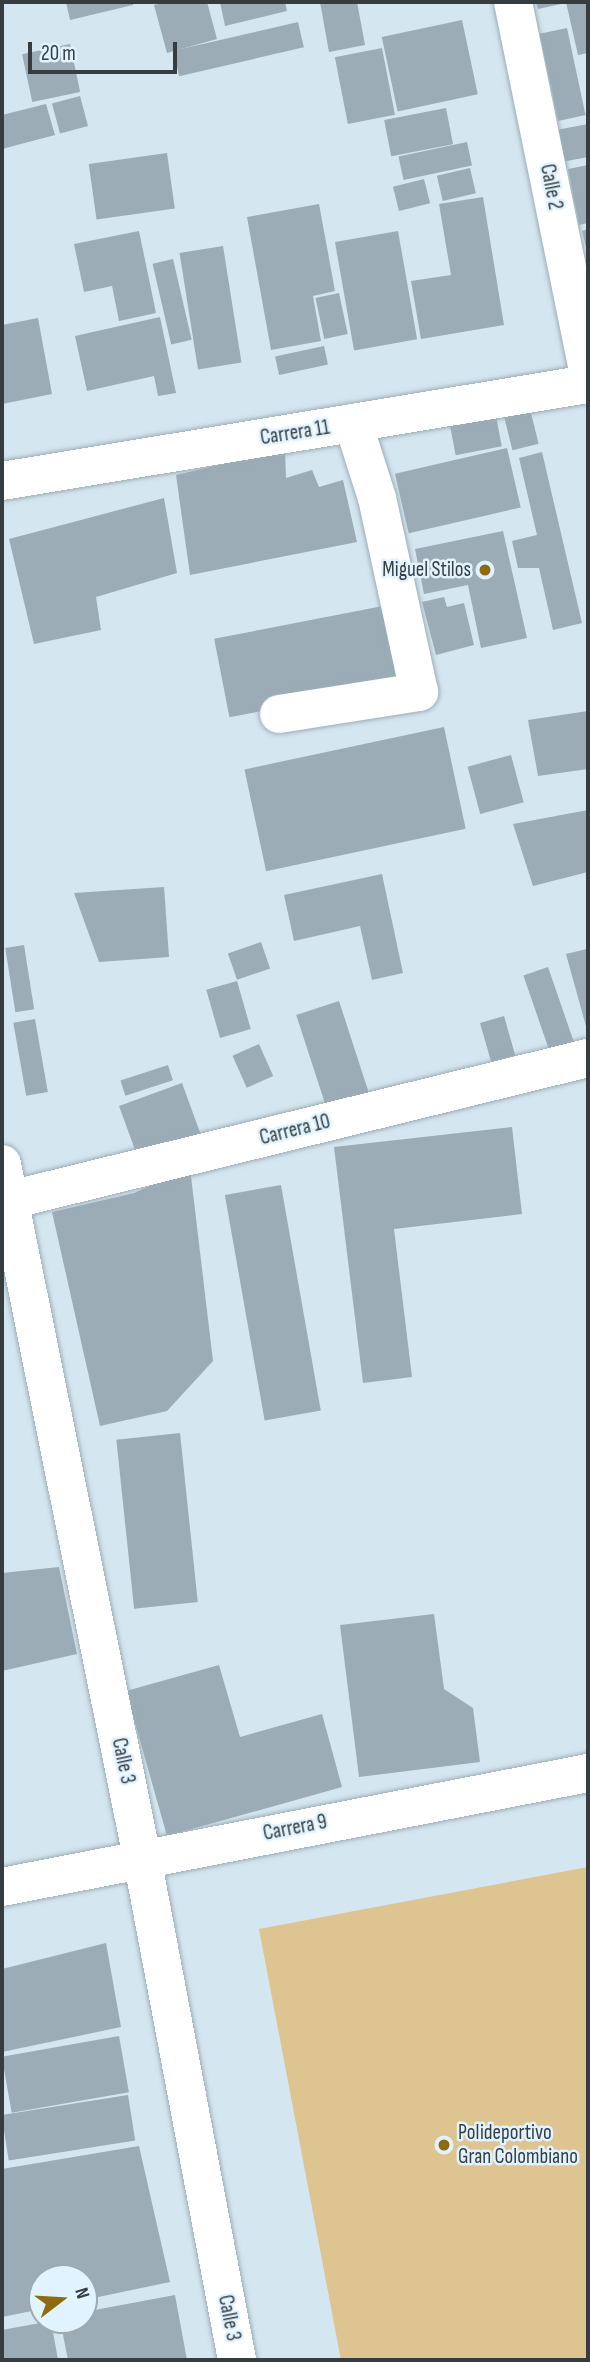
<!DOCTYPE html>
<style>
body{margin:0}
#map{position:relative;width:590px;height:2362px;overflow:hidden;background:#d4e6f0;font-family:"Sofia Sans Condensed",sans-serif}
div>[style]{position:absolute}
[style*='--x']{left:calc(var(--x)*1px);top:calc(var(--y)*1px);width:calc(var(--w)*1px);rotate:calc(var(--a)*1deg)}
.green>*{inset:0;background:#ddc491}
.building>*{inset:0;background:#9bacb7;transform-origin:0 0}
.roads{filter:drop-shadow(0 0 2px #9cadb7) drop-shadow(0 0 2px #9cadb7)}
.minor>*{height:38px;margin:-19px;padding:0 19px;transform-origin:19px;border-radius:19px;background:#fff}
.dots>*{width:19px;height:19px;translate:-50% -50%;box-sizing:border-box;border:4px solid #e1f3fe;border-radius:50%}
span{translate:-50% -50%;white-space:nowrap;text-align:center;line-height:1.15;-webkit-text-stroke:5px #e1f3fe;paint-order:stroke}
.street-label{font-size:21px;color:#363d41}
.poi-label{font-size:21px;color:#363d41}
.right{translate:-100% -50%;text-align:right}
.left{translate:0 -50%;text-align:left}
.frame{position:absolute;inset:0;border:4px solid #363d41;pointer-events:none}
.north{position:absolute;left:28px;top:2264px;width:70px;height:70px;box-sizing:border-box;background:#e1f3fe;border:2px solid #9daab2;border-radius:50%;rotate:73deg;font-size:19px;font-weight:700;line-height:28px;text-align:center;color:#363d41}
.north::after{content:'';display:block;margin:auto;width:24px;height:32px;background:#8d6b0e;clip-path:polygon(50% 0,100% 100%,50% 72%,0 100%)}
.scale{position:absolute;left:28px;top:42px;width:149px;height:32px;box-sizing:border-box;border:4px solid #363d41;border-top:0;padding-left:9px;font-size:21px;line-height:24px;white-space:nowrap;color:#363d41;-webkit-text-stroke:5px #e1f3fe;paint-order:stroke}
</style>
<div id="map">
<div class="green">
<div style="clip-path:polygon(588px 1867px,588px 2360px,341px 2360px,259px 1929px)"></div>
</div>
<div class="building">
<div style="clip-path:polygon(66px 2px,133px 2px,133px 5px,70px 20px)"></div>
<div style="clip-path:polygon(166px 2px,207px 2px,217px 39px,167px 53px,154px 5px)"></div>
<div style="clip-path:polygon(220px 2px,285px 2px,287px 11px,225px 26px)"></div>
<div style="clip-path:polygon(320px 2px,357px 2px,365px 45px,329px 52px)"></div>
<div style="clip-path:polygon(536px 2px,561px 2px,561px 4px,538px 9px)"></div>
<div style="clip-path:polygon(566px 2px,588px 2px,588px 53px,578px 55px)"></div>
<div style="left:462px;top:20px;width:76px;height:82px;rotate:78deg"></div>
<div style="left:298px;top:22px;width:26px;height:128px;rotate:77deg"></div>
<div style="left:567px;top:28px;width:89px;height:28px;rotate:78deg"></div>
<div style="left:70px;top:44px;width:49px;height:49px;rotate:78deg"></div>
<div style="left:382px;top:48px;width:68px;height:48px;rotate:79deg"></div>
<div style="left:80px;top:96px;width:31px;height:29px;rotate:75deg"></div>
<div style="clip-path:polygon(46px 104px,55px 135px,2px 149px,2px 115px)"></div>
<div style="left:446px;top:108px;width:37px;height:63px;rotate:79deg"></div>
<div style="clip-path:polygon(588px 124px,588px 157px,562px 162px,556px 130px)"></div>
<div style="left:467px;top:142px;width:24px;height:70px;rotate:78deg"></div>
<div style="left:167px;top:153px;width:56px;height:79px;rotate:82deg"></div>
<div style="clip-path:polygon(588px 165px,588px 223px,579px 225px,568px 169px)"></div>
<div style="left:470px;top:168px;width:26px;height:34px;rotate:77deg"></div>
<div style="left:424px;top:179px;width:25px;height:32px;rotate:76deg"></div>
<div style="clip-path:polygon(483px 197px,504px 325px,421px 339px,411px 281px,451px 275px,439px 204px)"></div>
<div style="clip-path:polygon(319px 204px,335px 291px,313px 296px,321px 341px,271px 350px,247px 217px)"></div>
<div style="clip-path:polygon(588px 229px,588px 251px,587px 252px,582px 231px)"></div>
<div style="clip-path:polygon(139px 231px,156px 313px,119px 321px,112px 286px,84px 292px,74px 244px)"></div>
<div style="left:398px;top:231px;width:110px;height:64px;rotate:80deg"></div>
<div style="left:223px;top:246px;width:118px;height:44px;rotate:81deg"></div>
<div style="left:173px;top:259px;width:83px;height:21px;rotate:77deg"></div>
<div style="left:339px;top:293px;width:42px;height:24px;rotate:78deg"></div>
<div style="clip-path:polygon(160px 317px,176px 393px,158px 396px,154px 376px,87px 391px,75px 336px)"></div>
<div style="clip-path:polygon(38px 318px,52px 394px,2px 404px,2px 325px)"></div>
<div style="left:324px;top:346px;width:19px;height:50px;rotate:78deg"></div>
<div style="left:528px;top:401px;width:44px;height:27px;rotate:76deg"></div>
<div style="left:494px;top:406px;width:41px;height:47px;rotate:79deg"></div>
<div style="left:507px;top:448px;width:61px;height:115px;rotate:77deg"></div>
<div style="clip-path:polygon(285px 449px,286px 478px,312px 470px,319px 487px,343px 480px,357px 542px,190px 575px,176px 475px)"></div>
<div style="clip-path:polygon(542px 452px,582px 623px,553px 630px,539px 568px,518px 568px,512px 541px,537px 535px,519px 458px)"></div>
<div style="clip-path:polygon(164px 498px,177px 573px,96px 597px,101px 630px,34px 644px,9px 539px)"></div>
<div style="clip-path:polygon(503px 531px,527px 638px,481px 648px,468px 585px,424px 594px,415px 549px)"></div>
<div style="clip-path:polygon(444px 597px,447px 607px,464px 603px,474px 645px,436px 655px,422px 602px)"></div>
<div style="left:383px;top:606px;width:80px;height:172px;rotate:79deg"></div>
<div style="clip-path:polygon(588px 711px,588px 769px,538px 776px,528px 720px)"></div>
<div style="left:444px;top:727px;width:104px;height:204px;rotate:78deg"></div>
<div style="left:511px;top:755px;width:49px;height:45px;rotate:75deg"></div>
<div style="clip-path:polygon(588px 810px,588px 872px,533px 886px,513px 824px)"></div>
<div style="clip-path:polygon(382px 874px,403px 973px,372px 980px,360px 926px,294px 941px,284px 895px)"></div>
<div style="clip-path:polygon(164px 887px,169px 957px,99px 962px,74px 893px)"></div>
<div style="left:261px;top:942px;width:28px;height:35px;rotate:71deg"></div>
<div style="left:24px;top:945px;width:65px;height:19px;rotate:81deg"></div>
<div style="clip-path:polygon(587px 949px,588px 953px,587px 1030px,566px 954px)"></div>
<div style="left:548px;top:967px;width:87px;height:26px;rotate:71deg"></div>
<div style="left:237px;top:981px;width:50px;height:32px;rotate:74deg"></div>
<div style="left:339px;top:1001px;width:98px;height:45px;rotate:72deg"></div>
<div style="left:504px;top:1016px;width:41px;height:25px;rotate:74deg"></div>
<div style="left:35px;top:1019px;width:74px;height:22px;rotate:80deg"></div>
<div style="left:259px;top:1044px;width:35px;height:29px;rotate:66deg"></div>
<div style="left:168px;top:1065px;width:16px;height:50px;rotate:72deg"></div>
<div style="left:182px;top:1083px;width:61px;height:67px;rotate:70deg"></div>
<div style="clip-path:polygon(512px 1127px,522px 1214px,394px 1229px,412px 1377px,363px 1383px,334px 1147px)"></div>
<div style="clip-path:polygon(190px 1168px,213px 1361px,167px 1411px,100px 1426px,52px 1212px,134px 1193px)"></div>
<div style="left:281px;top:1185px;width:229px;height:57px;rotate:80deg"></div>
<div style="left:180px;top:1433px;width:170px;height:64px;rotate:84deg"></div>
<div style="clip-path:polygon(59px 1567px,77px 1654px,2px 1671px,2px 1573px)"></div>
<div style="clip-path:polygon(434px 1614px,444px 1689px,473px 1708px,480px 1762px,359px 1777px,340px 1625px)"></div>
<div style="clip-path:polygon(219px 1665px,240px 1737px,322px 1714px,342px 1787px,167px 1836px,126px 1691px)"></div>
<div style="clip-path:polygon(106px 1943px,121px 2027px,2px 2052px,2px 1969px)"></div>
<div style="left:119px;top:2036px;width:57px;height:119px;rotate:80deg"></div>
<div style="left:128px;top:2095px;width:46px;height:128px;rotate:81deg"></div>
<div style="clip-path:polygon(139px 2146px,170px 2282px,84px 2300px,84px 2278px,42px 2278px,42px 2309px,2px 2317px,2px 2169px)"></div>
<div style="clip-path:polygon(175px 2295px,187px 2360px,68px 2360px,60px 2320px,84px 2320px,84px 2312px)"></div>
<div style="clip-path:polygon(51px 2321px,58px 2360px,2px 2360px,2px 2330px)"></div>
</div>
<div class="roads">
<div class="minor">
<div style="--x:513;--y:2;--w:378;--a:78.5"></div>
<div style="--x:2;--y:481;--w:594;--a:-9.4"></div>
<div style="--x:279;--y:714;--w:142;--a:-8.9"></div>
<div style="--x:419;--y:692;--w:198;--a:-102.2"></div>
<div style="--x:377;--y:498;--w:79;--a:-107.7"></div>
<div style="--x:2;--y:1164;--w:708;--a:78.59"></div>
<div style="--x:142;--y:1858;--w:511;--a:79.28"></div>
<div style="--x:2;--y:1202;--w:603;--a:-13.81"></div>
<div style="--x:2;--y:1887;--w:597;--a:-11.01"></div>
</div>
</div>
<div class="dots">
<div style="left:485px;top:570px;background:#8d6b0e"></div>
<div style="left:444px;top:2145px;background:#8d6b0e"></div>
</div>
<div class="street-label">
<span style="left:551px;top:187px;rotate:79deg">Calle 2</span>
<span style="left:295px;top:433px;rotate:-9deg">Carrera 11</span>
<span style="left:295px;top:1130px;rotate:-14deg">Carrera 10</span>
<span style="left:123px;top:1761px;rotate:78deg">Calle 3</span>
<span style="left:295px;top:1828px;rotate:-11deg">Carrera 9</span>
<span style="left:229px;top:2318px;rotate:79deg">Calle 3</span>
</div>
<div class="poi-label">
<span class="right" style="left:471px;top:570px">Miguel Stilos</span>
<span class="left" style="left:458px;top:2145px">Polideportivo<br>Gran Colombiano</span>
</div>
<div class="frame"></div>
<div class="north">N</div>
<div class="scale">20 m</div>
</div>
